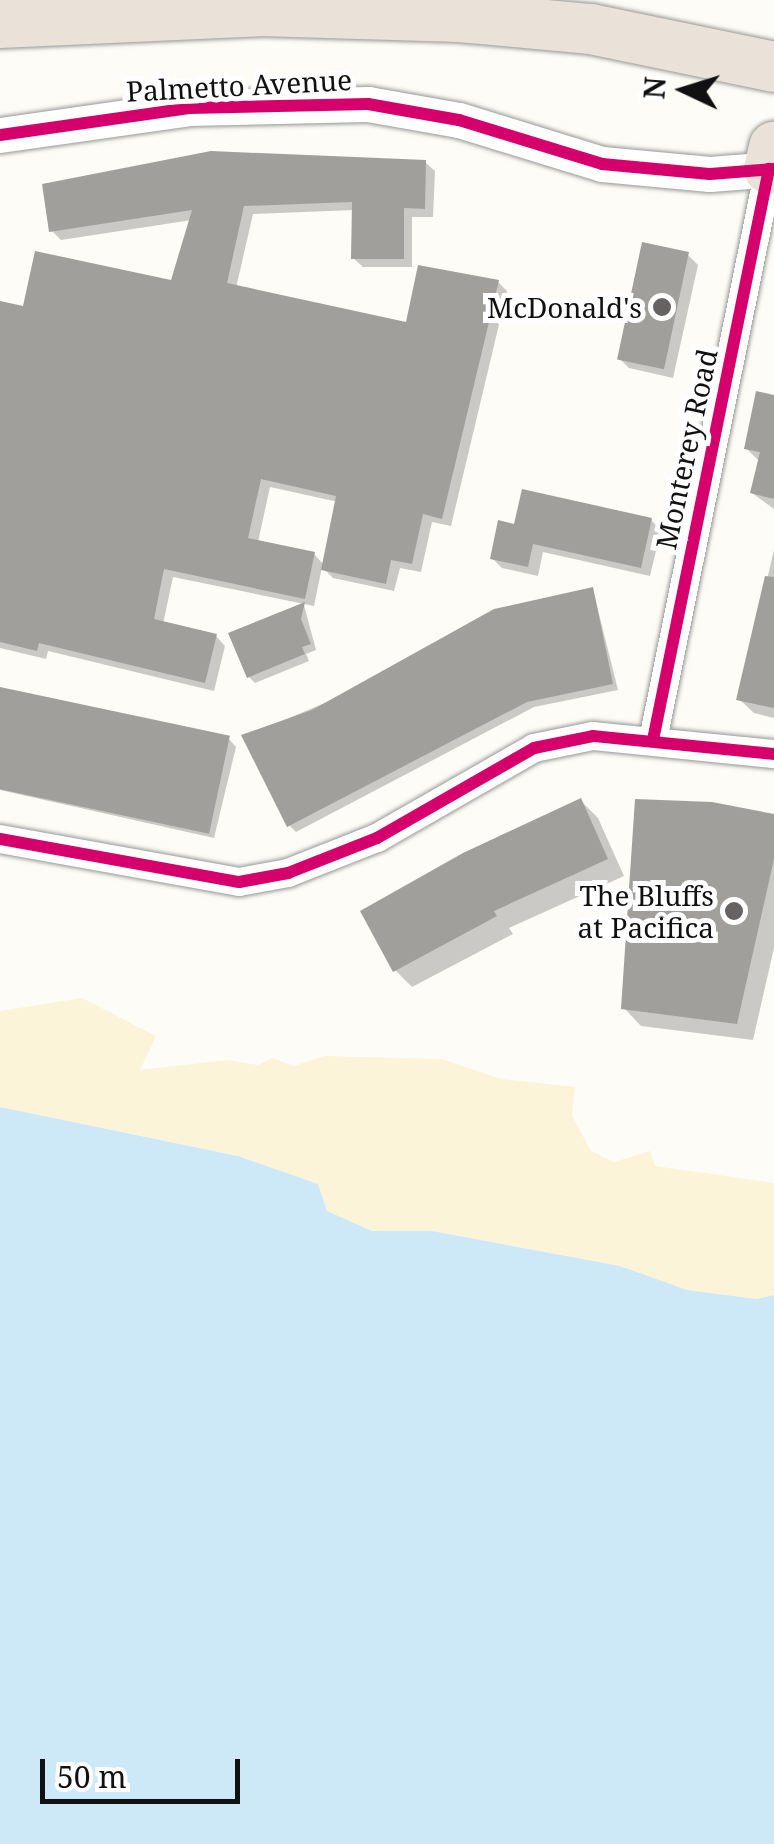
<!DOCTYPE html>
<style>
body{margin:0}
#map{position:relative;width:774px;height:1844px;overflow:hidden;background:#fdfcf7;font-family:"Noto Serif",serif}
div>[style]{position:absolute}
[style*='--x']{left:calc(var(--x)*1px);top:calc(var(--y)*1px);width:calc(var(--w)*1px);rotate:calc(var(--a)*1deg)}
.sand>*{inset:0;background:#fcf4d9}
.water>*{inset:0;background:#cde8f7}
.shadow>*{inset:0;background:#0003}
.building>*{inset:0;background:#a19f9c;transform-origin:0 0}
.roads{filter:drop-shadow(0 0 2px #979795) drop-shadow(0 0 2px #979795)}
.minor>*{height:28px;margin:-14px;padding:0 14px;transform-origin:14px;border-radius:14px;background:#fffffe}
.tertiary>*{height:35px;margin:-17.5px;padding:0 17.5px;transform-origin:17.5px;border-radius:17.5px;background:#fffffe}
.motorway>*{height:50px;margin:-25px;padding:0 25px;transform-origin:25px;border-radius:25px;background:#eae1d8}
.cycleway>*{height:12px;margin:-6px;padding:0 6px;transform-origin:6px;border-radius:6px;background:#d6006c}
.dots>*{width:28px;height:28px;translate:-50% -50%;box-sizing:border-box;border:5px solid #fff;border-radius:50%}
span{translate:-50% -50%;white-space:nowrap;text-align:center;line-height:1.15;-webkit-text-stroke:10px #fff;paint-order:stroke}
.street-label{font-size:28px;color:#111}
.poi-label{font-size:28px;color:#111}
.right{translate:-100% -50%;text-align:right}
.north{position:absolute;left:634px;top:40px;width:100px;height:100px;-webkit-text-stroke:8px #fff;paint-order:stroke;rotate:274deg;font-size:28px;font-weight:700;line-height:40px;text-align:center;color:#111}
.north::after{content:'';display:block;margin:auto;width:35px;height:45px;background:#111;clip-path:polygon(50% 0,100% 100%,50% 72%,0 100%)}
.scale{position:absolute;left:40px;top:1759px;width:200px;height:45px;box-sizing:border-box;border:5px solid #111;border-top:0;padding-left:12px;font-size:30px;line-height:35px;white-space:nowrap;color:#111;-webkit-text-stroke:8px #fff;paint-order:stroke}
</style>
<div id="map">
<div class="sand">
<div style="clip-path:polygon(82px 998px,156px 1036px,140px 1070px,228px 1060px,258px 1065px,272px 1058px,294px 1066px,325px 1056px,442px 1059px,501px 1079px,575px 1087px,572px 1116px,591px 1151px,614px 1162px,650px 1151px,655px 1166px,774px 1183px,774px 1295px,757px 1299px,687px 1290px,620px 1266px,432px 1231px,372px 1231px,327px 1211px,318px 1184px,239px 1156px,0 1107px,0 1011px)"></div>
</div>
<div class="water">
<div style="clip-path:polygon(0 1107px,238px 1156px,318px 1184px,327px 1211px,372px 1231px,432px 1231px,620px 1266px,687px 1290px,757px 1299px,774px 1295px,774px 1844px,0 1844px)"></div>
</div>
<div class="shadow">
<div style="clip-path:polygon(evenodd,425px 162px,435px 171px,433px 217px,412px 217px,412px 267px,363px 267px,353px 258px,354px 210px,253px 214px,236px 288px,408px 325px,498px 282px,507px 291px,451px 526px,432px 522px,421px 572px,400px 568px,394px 591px,333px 578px,322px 567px,314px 606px,173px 577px,163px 624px,216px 636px,225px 646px,214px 691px,48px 651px,46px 659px,0 648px,0 304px,25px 309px,171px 283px,192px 220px,61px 240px,52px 231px,425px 162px,270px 487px,338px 502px,324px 565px,314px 554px,258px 542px,270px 487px)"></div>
<div style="clip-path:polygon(688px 255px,698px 265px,673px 378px,629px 368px,619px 358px)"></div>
<div style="clip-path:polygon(774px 397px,774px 509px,752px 493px,760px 462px,746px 448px)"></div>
<div style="clip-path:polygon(651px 520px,661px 530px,650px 576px,543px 552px,538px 576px,502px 568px,492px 558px,516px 526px)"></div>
<div style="clip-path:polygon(774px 550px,774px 718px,754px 713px,739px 699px)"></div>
<div style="clip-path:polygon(593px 590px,618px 690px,534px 707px,296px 832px,290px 826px,244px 737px)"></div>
<div style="clip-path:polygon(304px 605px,316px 650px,306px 654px,309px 661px,255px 683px,249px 677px)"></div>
<div style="clip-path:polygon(0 688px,229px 739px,236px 747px,214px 838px,0 790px)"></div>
<div style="clip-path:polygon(581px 801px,598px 818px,624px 876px,509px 928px,513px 934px,412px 987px,395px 970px)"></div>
<div style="clip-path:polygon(774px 817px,774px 948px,753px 1040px,641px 1026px,624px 1008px)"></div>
</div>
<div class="building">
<div style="clip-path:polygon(211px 151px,426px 160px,425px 209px,404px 208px,404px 259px,351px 259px,352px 202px,244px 206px,227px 283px,406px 322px,418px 265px,499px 280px,442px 519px,423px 514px,412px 564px,391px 560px,386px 584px,321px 570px,336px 496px,261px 479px,248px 538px,315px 552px,305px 599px,164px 569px,154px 619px,217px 634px,205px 683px,39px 643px,37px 651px,0 642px,0 301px,23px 306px,35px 251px,171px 280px,192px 210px,49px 232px,42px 184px)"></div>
<div style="left:642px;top:242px;width:48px;height:120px;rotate:12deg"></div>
<div style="clip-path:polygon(756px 391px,774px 395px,774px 499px,750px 493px,760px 452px,744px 449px)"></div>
<div style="clip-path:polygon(522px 489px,652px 518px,641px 568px,533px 544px,528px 567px,490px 559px,498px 520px,514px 524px)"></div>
<div style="clip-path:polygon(765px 576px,774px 577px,774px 708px,736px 700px)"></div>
<div style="clip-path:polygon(593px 587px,613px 684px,527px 702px,287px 827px,241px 735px,312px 710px,494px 609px)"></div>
<div style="clip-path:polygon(305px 602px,301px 619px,311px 644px,302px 647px,305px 654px,247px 678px,228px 633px)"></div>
<div style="left:0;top:687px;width:235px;height:100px;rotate:12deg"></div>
<div style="clip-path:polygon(581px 798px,608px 859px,494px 911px,497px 916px,393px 972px,360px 911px,463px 853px)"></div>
<div style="clip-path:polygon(635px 799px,712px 802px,774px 814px,774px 859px,737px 1024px,621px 1009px)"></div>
</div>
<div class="roads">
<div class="minor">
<div style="--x:653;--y:740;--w:583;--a:-78.52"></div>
<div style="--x:0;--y:839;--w:243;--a:10.2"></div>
<div style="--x:239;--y:882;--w:50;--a:-10.4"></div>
<div style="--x:288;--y:873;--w:96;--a:-21.5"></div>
<div style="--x:377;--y:838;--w:181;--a:-29.8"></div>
<div style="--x:534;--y:748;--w:60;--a:-11.5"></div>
<div style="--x:593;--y:736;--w:182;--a:5.7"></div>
</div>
<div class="tertiary">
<div style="--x:0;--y:135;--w:191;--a:-8.1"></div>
<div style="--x:189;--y:108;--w:179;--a:-1.3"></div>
<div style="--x:368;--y:104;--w:92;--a:10"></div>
<div style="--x:459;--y:120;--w:150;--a:17.1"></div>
<div style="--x:602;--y:164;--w:108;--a:5.3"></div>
<div style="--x:710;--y:174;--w:64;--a:-4.5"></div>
</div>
<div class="motorway">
<div style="--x:0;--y:23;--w:260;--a:-2.6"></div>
<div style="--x:260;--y:11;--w:199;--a:1.7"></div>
<div style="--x:459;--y:17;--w:133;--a:5.2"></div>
<div style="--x:591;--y:29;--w:187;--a:11.7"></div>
<div style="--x:769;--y:169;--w:23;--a:-77"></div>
</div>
</div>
<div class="cycleway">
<div style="--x:0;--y:135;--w:191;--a:-8.1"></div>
<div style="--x:189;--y:108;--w:179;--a:-1.3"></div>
<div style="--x:368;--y:104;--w:92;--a:10"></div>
<div style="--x:459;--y:120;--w:150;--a:17.1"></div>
<div style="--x:602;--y:164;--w:108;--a:5.3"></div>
<div style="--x:710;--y:174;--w:64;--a:-4.5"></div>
<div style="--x:653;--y:740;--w:583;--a:-78.52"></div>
<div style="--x:0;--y:839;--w:243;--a:10.2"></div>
<div style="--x:239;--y:882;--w:50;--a:-10.4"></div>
<div style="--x:288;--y:873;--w:96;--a:-21.5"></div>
<div style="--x:377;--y:838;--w:181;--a:-29.8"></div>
<div style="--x:534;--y:748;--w:60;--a:-11.5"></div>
<div style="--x:593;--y:736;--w:182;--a:5.7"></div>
</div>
<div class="dots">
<div style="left:662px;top:307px;background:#646362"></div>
<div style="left:734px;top:911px;background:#646362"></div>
</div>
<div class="street-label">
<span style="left:239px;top:85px;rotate:-3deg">Palmetto Avenue</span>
<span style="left:686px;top:449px;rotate:-78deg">Monterey Road</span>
</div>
<div class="poi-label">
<span class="right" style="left:642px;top:307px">McDonald's</span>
<span class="right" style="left:714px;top:911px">The Bluffs<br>at Pacifica</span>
</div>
<div class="north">N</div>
<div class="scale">50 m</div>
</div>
